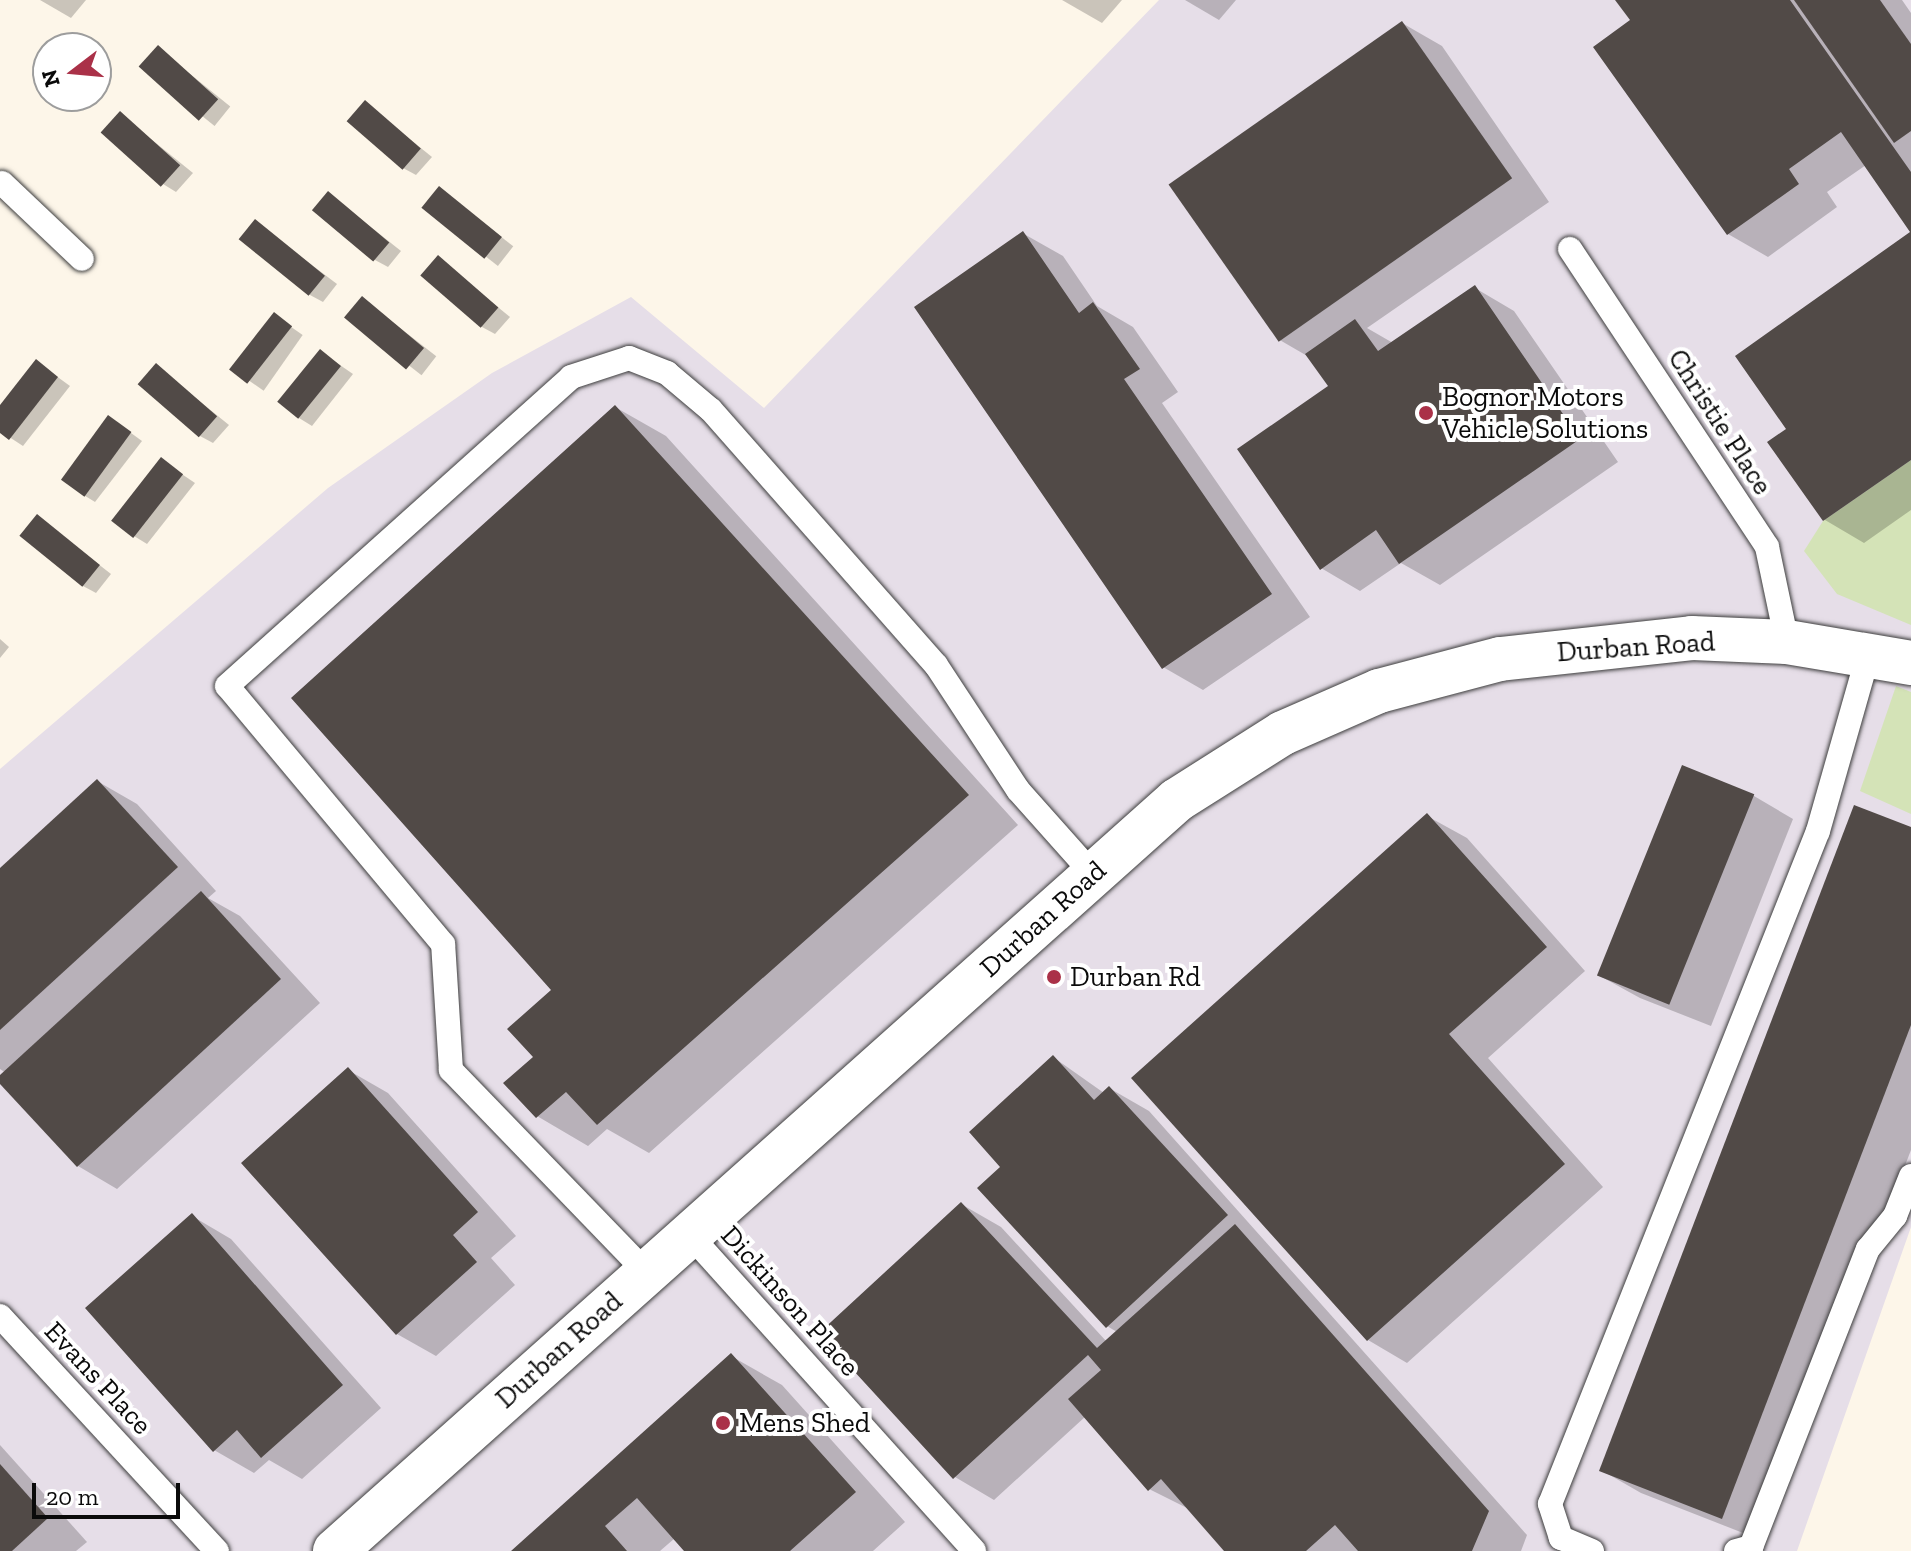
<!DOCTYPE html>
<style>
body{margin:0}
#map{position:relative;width:1911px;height:1551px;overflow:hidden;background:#fdf6e9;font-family:"Zilla Slab",serif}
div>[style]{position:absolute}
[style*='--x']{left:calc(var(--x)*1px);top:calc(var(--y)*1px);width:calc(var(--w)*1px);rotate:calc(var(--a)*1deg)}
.industrial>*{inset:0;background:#e6dee8}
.green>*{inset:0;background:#d4e3b7}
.shadow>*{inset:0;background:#0003;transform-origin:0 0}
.building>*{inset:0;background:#514a47;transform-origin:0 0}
.roads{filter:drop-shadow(0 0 2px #3d3d3d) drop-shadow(0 0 2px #3d3d3d)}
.service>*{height:24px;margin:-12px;padding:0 12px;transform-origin:12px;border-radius:12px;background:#fff}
.minor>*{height:44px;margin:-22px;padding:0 22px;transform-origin:22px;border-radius:22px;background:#fff}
.dots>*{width:22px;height:22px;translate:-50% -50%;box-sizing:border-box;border:4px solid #fff;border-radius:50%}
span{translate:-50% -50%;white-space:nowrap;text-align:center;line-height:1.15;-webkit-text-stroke:8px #fff;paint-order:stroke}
.poi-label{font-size:28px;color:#0a0a0a}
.left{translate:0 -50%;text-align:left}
.street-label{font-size:28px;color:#0a0a0a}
.north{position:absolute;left:32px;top:32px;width:80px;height:80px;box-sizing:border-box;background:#fff;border:2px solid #9d9d9d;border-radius:50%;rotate:254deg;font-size:22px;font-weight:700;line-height:32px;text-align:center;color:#0a0a0a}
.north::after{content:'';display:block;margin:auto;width:28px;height:36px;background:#aa3148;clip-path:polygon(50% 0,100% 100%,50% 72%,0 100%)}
.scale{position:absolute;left:32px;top:1483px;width:148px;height:36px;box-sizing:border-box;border:4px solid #0a0a0a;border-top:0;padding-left:10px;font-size:24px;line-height:28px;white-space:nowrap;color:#0a0a0a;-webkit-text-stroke:6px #fff;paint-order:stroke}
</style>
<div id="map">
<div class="industrial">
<div style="clip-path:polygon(1159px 0,1911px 0,1911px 1227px,1797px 1551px,0 1551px,0 769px,328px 488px,492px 373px,631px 297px,764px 408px)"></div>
</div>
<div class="green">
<div style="clip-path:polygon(1911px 460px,1911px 625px,1837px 594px,1804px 551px,1823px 521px)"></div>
<div style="clip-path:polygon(1896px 686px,1911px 692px,1911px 814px,1860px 791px)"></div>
</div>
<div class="shadow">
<div style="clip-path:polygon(40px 0,86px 0,71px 18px)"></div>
<div style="clip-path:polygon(1062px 0,1122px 0,1102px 23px)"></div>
<div style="clip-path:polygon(1185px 0,1236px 0,1219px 20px)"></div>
<div style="clip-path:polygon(1618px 0,1902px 0,1911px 13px,1911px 230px,1866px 165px,1827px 192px,1837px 207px,1768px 257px,1728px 234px,1633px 21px)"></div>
<div style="clip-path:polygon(1402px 23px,1442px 46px,1549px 202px,1367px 328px,1393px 343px,1475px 288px,1514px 311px,1618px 462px,1440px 585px,1401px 563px,1360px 591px,1321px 568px,1330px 387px,1309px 357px,1278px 339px)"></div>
<div style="left:158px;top:48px;width:93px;height:25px;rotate:39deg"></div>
<div style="clip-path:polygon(365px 103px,432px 157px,416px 175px,403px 168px)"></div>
<div style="clip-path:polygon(120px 114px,193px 173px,176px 192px,163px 184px)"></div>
<div style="left:440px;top:189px;width:93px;height:25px;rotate:38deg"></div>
<div style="clip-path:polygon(328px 193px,401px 251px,388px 267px,375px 260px)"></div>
<div style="clip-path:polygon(255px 222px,337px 284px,323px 302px,310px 295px)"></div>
<div style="clip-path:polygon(1024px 234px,1063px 256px,1097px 306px,1133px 327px,1178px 392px,1162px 403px,1310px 617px,1203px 690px,1163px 667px)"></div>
<div style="clip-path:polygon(1911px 234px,1911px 510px,1864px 543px,1825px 520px,1770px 443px,1789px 430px)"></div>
<div style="clip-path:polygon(438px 258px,510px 317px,495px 334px,482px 327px)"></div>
<div style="left:363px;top:299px;width:93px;height:24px;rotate:38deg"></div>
<div style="left:274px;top:315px;width:35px;height:68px;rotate:35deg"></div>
<div style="clip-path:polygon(321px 352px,353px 374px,312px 426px,299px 418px)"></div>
<div style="clip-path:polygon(37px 362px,70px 386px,23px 446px,0 431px,0 408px)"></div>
<div style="clip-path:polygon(156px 366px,229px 425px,213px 443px,200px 436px)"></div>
<div style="clip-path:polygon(615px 407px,666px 436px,1018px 825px,649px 1153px,607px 1129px,588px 1146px,537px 1116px,535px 1057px,554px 990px)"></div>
<div style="clip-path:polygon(109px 417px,142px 441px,95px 502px,82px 494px)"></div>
<div style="clip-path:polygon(161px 460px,195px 483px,147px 544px,134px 536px)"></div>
<div style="clip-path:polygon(38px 517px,111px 574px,96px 593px,83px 586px)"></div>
<div style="clip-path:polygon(0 639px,9px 647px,0 658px)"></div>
<div style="clip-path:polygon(1683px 768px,1754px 796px,1793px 819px,1711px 1026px,1640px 998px,1600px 976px)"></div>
<div style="clip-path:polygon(97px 781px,137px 804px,216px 891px,208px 898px,240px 916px,320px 1003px,117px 1189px,78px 1166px,0 1081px,6px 1073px,0 1069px,0 871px)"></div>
<div style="clip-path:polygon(1427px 816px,1467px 838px,1585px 971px,1488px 1058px,1603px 1187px,1407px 1363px,1368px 1340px)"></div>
<div style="clip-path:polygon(1911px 829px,1911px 1150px,1761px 1540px,1641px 1493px,1601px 1470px)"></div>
<div style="clip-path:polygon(1053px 1057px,1104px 1093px,1109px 1088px,1149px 1111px,1527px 1535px,1521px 1551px,1227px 1551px,1191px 1510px,1149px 1489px,1086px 1416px,994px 1500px,955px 1477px,961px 1204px,1001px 1227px,1107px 1342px,1117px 1332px,1107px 1326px,1003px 1167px)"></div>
<div style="clip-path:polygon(348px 1070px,388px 1093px,516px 1236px,491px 1258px,515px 1285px,436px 1356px,397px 1334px)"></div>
<div style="clip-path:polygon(192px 1216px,231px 1239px,381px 1408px,302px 1479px,269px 1460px,254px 1473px,214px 1450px)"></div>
<div style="clip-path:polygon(731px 1356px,782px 1385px,905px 1522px,873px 1551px,687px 1551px,675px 1538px,660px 1551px,514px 1551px)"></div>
<div style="clip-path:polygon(0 1445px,87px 1542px,76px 1551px,0 1551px)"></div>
</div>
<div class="building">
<div style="clip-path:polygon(1615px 0,1790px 0,1911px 172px,1911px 460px,1823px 521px,1767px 442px,1786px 429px,1735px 356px,1910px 232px,1841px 132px,1789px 169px,1799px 184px,1727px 235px,1593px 47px,1630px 20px)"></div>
<div style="clip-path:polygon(1794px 0,1880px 0,1911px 44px,1911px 131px,1894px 143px)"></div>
<div style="left:1402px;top:21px;width:192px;height:285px;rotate:55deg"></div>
<div style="left:158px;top:45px;width:81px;height:29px;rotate:42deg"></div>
<div style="left:365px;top:100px;width:74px;height:28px;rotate:41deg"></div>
<div style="left:120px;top:111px;width:81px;height:29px;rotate:42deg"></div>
<div style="left:439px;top:186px;width:81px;height:28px;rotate:39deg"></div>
<div style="left:328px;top:191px;width:80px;height:25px;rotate:40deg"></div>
<div style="left:255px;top:219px;width:90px;height:26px;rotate:39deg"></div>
<div style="clip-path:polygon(1023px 231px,1079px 313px,1093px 302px,1140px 369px,1124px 379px,1272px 594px,1162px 669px,914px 307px)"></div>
<div style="left:438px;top:255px;width:80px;height:27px;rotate:41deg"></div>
<div style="clip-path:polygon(1475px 285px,1580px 439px,1399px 564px,1376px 530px,1320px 570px,1237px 449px,1328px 386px,1305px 354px,1355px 319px,1378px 351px)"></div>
<div style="left:362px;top:296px;width:81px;height:28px;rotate:40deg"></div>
<div style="left:274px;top:312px;width:23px;height:73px;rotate:38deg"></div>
<div style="left:320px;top:349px;width:27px;height:68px;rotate:39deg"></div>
<div style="clip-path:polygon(36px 359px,58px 377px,9px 440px,0 433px,0 405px)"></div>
<div style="left:156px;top:363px;width:81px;height:28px;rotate:41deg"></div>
<div style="clip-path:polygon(615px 405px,969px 795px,597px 1125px,566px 1092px,536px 1118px,503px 1083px,533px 1057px,507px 1029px,551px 990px,291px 698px)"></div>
<div style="left:108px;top:415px;width:29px;height:80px;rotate:36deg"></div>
<div style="left:161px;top:457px;width:28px;height:81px;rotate:38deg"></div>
<div style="left:37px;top:514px;width:81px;height:28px;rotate:39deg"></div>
<div style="left:1682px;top:765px;width:78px;height:227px;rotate:22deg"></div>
<div style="clip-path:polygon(97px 779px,178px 867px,0 1030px,0 868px)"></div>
<div style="clip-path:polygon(1854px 805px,1911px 827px,1911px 1025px,1722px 1519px,1599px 1471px)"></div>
<div style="clip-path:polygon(1427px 813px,1547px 947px,1449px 1034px,1565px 1164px,1367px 1341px,1131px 1078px)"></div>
<div style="clip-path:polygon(201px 891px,281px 979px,77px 1167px,0 1084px,0 1075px)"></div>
<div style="clip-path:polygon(1053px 1055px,1094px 1100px,1109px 1086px,1228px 1215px,1106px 1328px,977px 1188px,1000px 1167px,969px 1132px)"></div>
<div style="clip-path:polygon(348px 1067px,478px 1212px,453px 1235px,477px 1262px,396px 1335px,241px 1163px)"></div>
<div style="clip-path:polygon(961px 1202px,1097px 1348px,1235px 1224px,1489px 1511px,1472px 1551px,1358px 1551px,1335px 1525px,1306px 1551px,1224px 1551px,1161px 1479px,1148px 1491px,1068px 1399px,1101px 1370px,1088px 1355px,953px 1479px,819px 1333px)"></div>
<div style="clip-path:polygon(192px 1213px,343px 1385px,261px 1458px,237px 1430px,213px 1452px,85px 1308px)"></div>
<div style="clip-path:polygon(731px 1353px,856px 1492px,790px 1551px,684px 1551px,637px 1498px,605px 1526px,627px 1551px,511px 1551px)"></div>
<div style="clip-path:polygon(0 1464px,48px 1518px,12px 1551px,0 1551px)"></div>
</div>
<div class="roads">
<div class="service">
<div style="--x:2;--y:183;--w:110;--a:43.5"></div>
<div style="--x:1570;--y:249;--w:357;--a:56.5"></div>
<div style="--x:1767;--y:547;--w:97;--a:78.1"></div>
<div style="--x:689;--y:1234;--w:426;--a:48"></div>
<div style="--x:646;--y:1272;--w:281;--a:-134"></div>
<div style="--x:451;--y:1070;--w:126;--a:-93.6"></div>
<div style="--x:443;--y:944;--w:336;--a:-129.9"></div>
<div style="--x:227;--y:686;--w:462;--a:-41.9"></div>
<div style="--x:571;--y:377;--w:61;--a:-18.1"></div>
<div style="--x:629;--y:358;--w:41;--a:21.5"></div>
<div style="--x:667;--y:373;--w:57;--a:40.1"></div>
<div style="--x:711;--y:410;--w:340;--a:48.6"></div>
<div style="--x:936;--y:665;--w:149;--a:56.7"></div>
<div style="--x:1018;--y:790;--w:111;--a:48.3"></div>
<div style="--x:0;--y:1316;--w:320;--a:47.3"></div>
<div style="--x:1592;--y:1551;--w:34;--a:-157"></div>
<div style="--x:1561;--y:1538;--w:36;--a:-108"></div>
<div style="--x:1550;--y:1504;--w:724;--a:-68.29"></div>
<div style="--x:1818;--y:831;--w:183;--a:-74.1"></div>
<div style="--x:1736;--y:1551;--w:16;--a:-15"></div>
<div style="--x:1751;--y:1547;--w:320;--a:-68.6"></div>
<div style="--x:1868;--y:1249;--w:43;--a:-50.7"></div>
<div style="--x:1895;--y:1216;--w:43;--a:-68.2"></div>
</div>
<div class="minor">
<div style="--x:335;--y:1551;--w:1128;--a:-41.73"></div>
<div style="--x:1177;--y:800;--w:125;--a:-32.3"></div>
<div style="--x:1283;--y:733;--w:105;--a:-23.6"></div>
<div style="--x:1379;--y:691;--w:125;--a:-14.8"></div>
<div style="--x:1500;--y:659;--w:193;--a:-6.2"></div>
<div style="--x:1692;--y:638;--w:95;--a:2.4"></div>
<div style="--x:1787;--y:642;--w:126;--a:9.6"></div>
</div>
</div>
<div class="dots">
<div style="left:1426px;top:413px;background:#aa3148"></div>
<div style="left:1054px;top:977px;background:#aa3148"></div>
<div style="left:723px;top:1423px;background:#aa3148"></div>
</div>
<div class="poi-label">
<span class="left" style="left:1442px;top:413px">Bognor Motors<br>Vehicle Solutions</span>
<span class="left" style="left:1070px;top:977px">Durban Rd</span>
<span class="left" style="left:739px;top:1423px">Mens Shed</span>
</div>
<div class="street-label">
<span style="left:1720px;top:422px;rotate:57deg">Christie Place</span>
<span style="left:1636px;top:647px;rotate:-4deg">Durban Road</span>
<span style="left:1043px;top:919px;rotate:-42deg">Durban Road</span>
<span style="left:790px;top:1301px;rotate:48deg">Dickinson Place</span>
<span style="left:559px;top:1350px;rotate:-42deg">Durban Road</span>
<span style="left:98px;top:1378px;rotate:47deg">Evans Place</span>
</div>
<div class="north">N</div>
<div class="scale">20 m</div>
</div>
